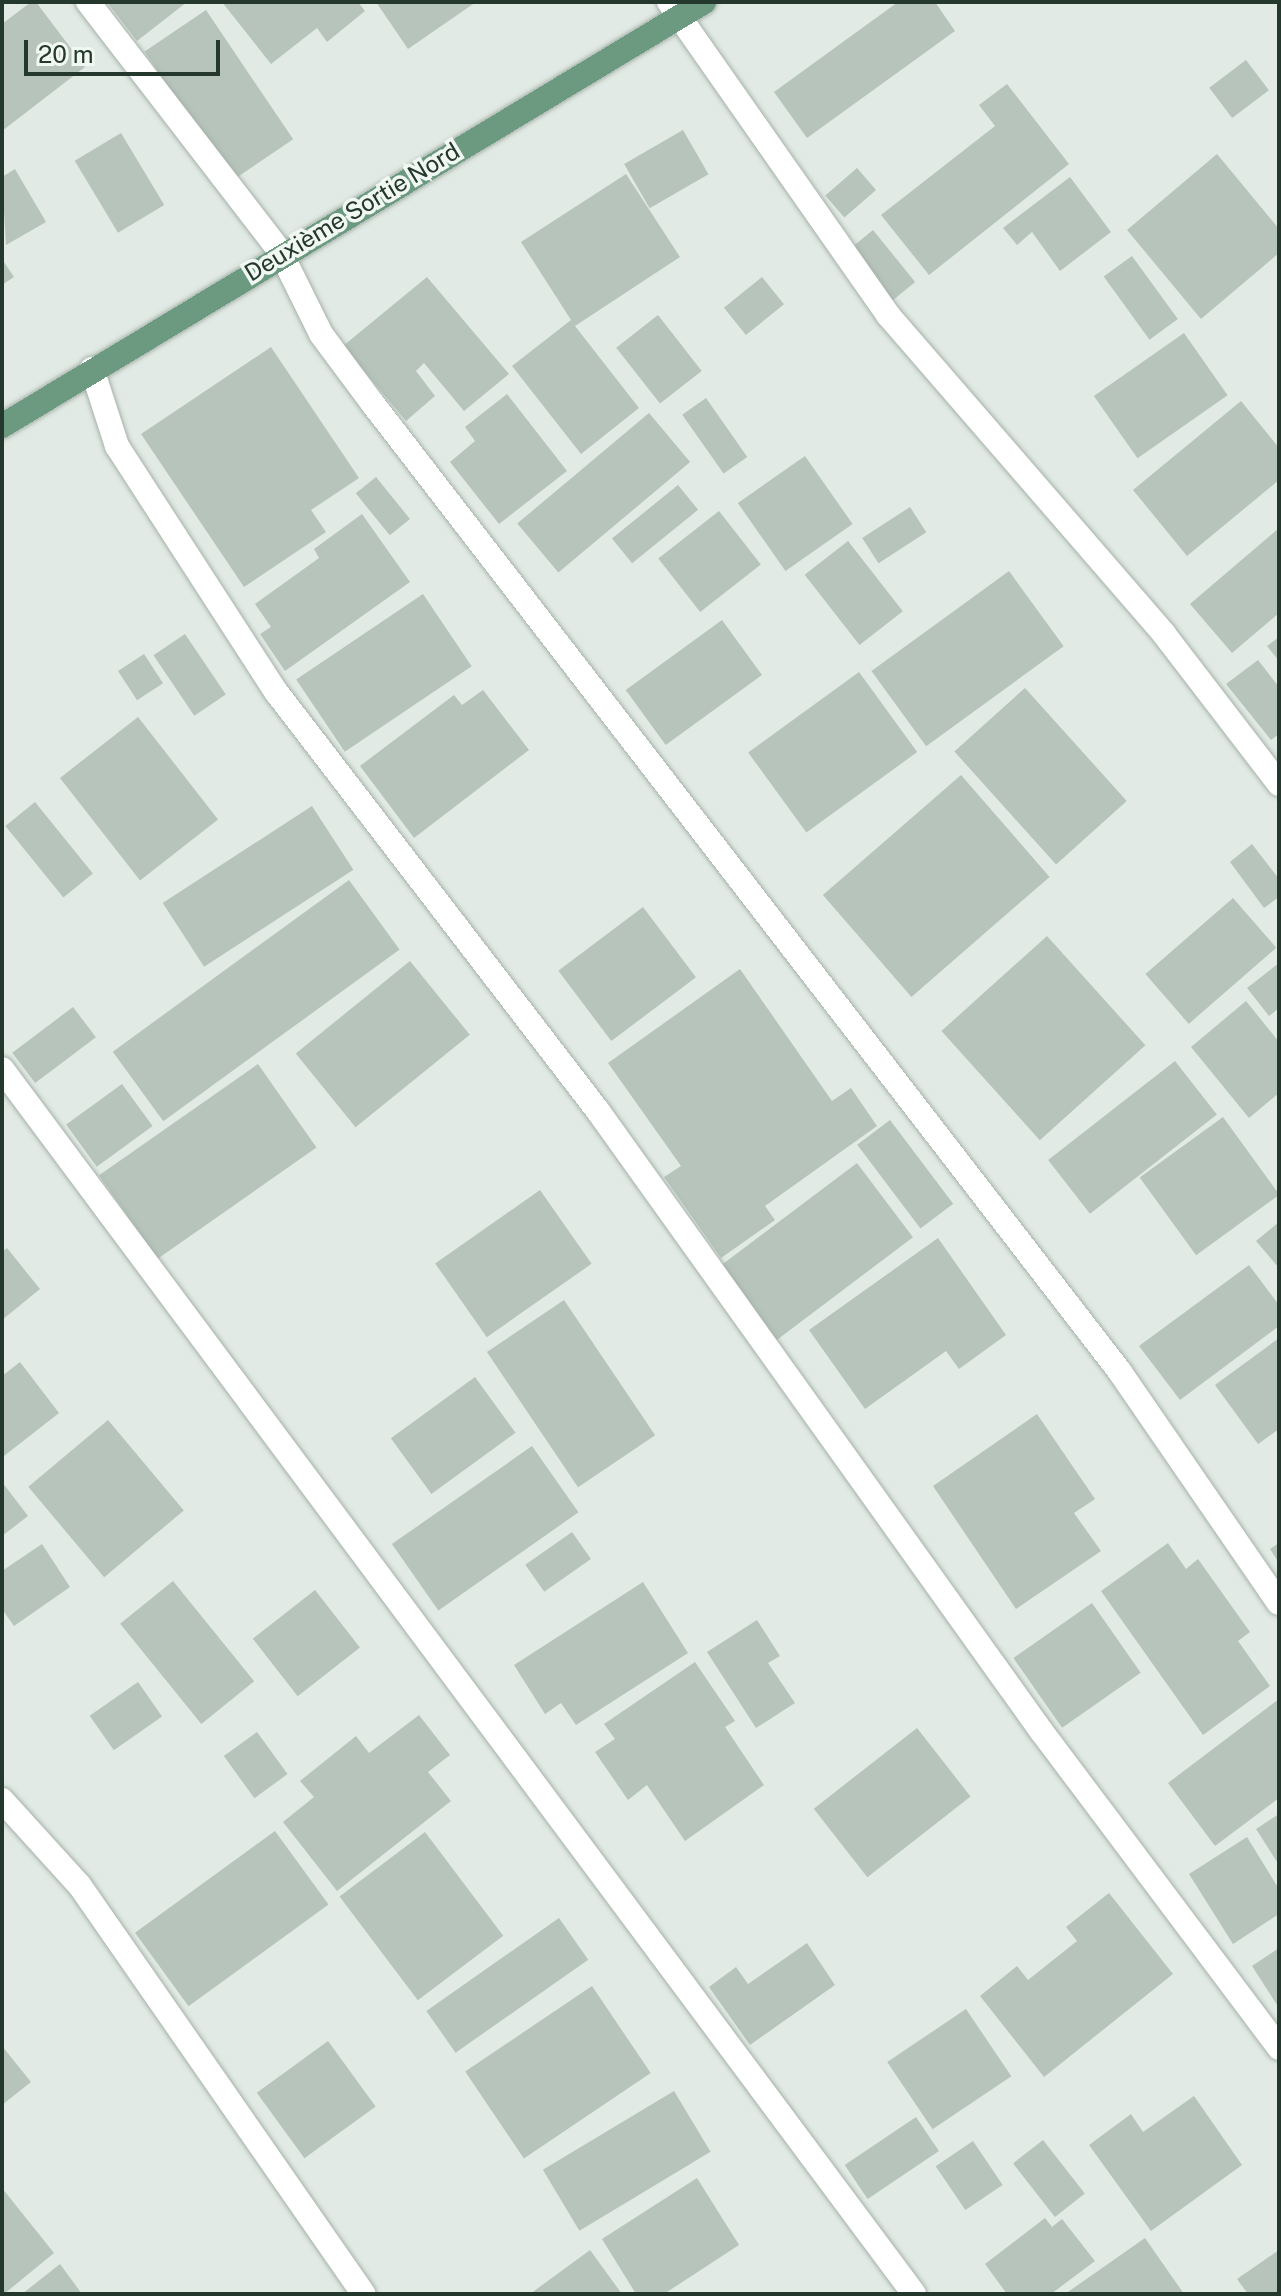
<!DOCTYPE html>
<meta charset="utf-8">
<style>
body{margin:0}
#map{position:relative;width:1281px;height:2296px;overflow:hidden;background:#e1eae4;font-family:"Public Sans",sans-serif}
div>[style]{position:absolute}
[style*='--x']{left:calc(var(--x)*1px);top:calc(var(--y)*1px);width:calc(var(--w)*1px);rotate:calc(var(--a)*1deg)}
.building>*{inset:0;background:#b7c4bc;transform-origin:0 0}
.roads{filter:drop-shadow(0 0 2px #a5b1a9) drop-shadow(0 0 2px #a5b1a9)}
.street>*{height:24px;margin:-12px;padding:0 12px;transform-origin:12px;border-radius:12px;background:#fff}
.primary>*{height:24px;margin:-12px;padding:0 12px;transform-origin:12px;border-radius:12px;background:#6b9a80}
span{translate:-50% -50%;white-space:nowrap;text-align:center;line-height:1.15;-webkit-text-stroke:7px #f1f7f2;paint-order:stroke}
.street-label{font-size:24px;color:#24382d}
.frame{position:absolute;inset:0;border:4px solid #24382d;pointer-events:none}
.scale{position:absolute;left:24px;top:40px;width:196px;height:36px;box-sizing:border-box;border:4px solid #24382d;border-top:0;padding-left:10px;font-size:24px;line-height:28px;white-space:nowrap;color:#24382d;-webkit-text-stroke:6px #f1f7f2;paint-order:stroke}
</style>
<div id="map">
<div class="building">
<div style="clip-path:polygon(31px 2px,36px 2px,85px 67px,2px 131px,2px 24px)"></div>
<div style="clip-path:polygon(107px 2px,187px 2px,137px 41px)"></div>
<div style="clip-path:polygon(222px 2px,358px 2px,365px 11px,327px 42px,317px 28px,271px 64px)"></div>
<div style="clip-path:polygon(376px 2px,476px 2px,408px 49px)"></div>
<div style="clip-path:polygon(898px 2px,935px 2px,955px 31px,807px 138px,774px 92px)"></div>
<div style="left:206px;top:10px;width:156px;height:74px;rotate:56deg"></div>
<div style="left:1246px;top:60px;width:38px;height:46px;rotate:53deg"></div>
<div style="clip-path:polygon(1007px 84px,1069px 164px,929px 275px,881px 215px,995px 126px,979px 105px)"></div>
<div style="left:683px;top:130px;width:51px;height:68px;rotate:60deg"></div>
<div style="left:121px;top:133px;width:84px;height:54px;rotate:59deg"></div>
<div style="clip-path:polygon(1217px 154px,1279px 229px,1279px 253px,1201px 319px,1127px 230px)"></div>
<div style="left:857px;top:168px;width:29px;height:42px;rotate:49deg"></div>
<div style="clip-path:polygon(15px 169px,46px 222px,6px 245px,2px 177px)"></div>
<div style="clip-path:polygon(626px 174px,680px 257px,575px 326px,639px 408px,581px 454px,512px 366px,571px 320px,521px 242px)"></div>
<div style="clip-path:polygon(1070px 177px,1111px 232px,1060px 271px,1032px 232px,1017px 245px,1003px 228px)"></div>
<div style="left:873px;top:230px;width:67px;height:30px;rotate:51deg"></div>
<div style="left:1132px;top:256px;width:78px;height:35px;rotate:54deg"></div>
<div style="clip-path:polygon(2px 259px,14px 277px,2px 285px)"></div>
<div style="clip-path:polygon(427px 277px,509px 374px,464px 411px,424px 363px,416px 371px,435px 396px,406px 421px,343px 346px)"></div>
<div style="left:762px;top:277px;width:35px;height:49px;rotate:51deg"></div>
<div style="left:658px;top:315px;width:71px;height:53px;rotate:52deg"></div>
<div style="left:1184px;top:333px;width:76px;height:110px;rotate:55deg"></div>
<div style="clip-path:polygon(271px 347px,359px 478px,311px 510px,326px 532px,244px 587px,141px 434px)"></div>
<div style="clip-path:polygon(507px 394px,567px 471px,499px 524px,450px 462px,475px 441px,465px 427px)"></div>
<div style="left:706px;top:398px;width:72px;height:29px;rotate:55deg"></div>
<div style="clip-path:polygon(1241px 401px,1279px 448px,1279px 480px,1187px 556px,1133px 490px)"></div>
<div style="left:649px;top:413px;width:64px;height:172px;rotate:50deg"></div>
<div style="left:805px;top:456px;width:83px;height:82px;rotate:55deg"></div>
<div style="left:376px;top:477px;width:54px;height:26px;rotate:51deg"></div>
<div style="left:678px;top:485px;width:32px;height:85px;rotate:51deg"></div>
<div style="left:910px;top:507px;width:30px;height:57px;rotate:57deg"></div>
<div style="left:719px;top:511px;width:68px;height:77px;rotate:52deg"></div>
<div style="clip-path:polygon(362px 514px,410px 582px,285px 671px,260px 634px,271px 627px,255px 604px,319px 558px,314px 549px)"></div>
<div style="clip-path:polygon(1279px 528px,1279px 613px,1232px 653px,1190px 604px)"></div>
<div style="left:848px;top:541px;width:89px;height:55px;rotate:52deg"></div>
<div style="left:1009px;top:571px;width:93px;height:170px;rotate:54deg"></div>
<div style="left:423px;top:594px;width:87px;height:153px;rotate:56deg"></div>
<div style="left:722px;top:620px;width:68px;height:119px;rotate:54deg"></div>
<div style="left:185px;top:634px;width:73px;height:38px;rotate:56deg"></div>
<div style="clip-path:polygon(1279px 637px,1279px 661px,1267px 646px)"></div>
<div style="left:144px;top:654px;width:35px;height:31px;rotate:57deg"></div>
<div style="clip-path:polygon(1258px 660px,1279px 687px,1279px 734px,1271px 740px,1226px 684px)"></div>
<div style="left:859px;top:672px;width:99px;height:137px;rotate:54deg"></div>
<div style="left:1025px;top:688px;width:152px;height:95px;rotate:48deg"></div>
<div style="clip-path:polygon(483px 690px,529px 750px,414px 838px,360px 766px,454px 695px,462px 705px)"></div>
<div style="left:138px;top:717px;width:130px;height:99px;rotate:52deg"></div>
<div style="left:961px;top:775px;width:135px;height:183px;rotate:49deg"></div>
<div style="left:35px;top:802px;width:92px;height:38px;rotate:51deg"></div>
<div style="left:312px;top:806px;width:76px;height:178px;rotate:57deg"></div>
<div style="clip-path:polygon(1252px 844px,1279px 879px,1279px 897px,1264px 908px,1230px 862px)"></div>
<div style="left:349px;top:880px;width:86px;height:292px;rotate:54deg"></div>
<div style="left:1233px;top:898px;width:66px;height:116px;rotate:49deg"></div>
<div style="left:643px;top:907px;width:88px;height:106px;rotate:53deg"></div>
<div style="left:1047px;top:936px;width:147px;height:142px;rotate:48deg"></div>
<div style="left:410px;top:961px;width:95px;height:147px;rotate:51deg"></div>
<div style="clip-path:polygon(1279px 963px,1279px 1008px,1269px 1016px,1247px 988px)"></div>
<div style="clip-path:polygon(740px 969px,832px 1101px,851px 1088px,877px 1126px,765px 1206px,775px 1220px,721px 1258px,664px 1177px,681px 1166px,608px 1063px)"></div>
<div style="clip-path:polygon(1246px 1001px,1279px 1042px,1279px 1093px,1249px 1118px,1191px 1047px)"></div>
<div style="left:73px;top:1007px;width:38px;height:76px;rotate:53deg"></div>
<div style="left:1175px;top:1061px;width:68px;height:161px;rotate:52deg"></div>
<div style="left:258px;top:1064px;width:102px;height:194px;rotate:55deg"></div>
<div style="left:122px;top:1084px;width:52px;height:69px;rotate:54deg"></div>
<div style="left:1223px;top:1117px;width:96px;height:103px;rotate:54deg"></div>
<div style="left:890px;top:1120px;width:105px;height:41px;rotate:53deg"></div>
<div style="left:857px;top:1163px;width:93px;height:173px;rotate:53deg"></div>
<div style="left:540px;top:1190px;width:90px;height:128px;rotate:55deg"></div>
<div style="clip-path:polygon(1279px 1222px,1279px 1268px,1256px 1241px)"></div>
<div style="clip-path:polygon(938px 1238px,1006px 1335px,959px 1369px,946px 1351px,865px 1409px,809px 1330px)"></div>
<div style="clip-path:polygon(7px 1248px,40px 1289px,2px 1320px,2px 1252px)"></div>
<div style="clip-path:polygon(1249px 1265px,1279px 1305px,1279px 1326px,1180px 1400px,1139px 1346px)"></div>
<div style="left:564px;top:1300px;width:163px;height:93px;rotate:56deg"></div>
<div style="clip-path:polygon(1279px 1338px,1279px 1429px,1258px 1444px,1215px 1385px)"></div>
<div style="clip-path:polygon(20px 1362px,59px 1413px,4px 1456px,2px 1376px)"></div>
<div style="left:475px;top:1377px;width:69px;height:104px;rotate:54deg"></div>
<div style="clip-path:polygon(1037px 1414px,1095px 1499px,1074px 1513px,1101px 1551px,1016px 1609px,933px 1486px)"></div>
<div style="left:108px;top:1420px;width:118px;height:104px;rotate:50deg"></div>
<div style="left:532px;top:1446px;width:81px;height:171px;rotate:55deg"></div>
<div style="clip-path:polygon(2px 1482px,28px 1516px,2px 1536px)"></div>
<div style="left:572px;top:1532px;width:33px;height:57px;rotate:55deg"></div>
<div style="clip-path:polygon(1168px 1543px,1186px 1569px,1198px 1559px,1250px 1632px,1238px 1641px,1270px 1686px,1203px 1735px,1101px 1591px)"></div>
<div style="clip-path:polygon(1279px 1543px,1279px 1563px,1270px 1549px)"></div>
<div style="clip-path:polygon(42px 1544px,70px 1587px,14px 1626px,2px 1609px,2px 1571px)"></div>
<div style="left:173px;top:1581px;width:129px;height:68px;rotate:51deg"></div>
<div style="clip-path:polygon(643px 1582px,688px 1653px,576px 1725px,561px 1703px,545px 1714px,514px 1665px)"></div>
<div style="left:315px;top:1590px;width:73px;height:79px;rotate:52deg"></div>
<div style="left:1092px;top:1603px;width:85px;height:96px;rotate:55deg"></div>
<div style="clip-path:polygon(757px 1620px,780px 1656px,768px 1663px,795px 1703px,756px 1728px,707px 1652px)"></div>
<div style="clip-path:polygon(695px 1662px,735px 1721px,725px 1727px,764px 1785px,685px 1841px,647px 1785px,628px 1800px,595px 1752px,615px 1739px,604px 1724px)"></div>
<div style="left:138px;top:1682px;width:42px;height:59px;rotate:55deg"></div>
<div style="clip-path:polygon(1279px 1699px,1279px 1798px,1215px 1846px,1168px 1783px)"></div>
<div style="clip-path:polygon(419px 1715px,450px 1755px,428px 1772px,451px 1801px,337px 1891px,283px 1822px,314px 1797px,300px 1781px,356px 1736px,369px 1753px)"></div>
<div style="left:917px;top:1728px;width:87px;height:131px;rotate:52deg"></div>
<div style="left:257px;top:1732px;width:52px;height:41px;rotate:54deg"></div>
<div style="clip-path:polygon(1279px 1814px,1279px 1865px,1256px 1829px)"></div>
<div style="left:275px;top:1831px;width:91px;height:173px;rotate:54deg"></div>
<div style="left:425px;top:1832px;width:130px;height:107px;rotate:53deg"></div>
<div style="clip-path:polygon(1247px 1837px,1279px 1889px,1279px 1914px,1233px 1944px,1189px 1874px)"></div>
<div style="clip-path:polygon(1109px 1893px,1173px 1974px,1044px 2077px,980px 1996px,1017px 1966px,1028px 1980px,1077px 1941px,1066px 1927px)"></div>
<div style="left:559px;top:1918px;width:51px;height:162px;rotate:55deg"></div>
<div style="clip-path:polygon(807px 1943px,835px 1985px,750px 2045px,709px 1987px,736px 1967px,748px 1984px)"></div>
<div style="clip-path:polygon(1279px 1948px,1279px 2008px,1252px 1966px)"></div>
<div style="left:592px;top:1986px;width:105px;height:153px;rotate:56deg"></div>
<div style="left:966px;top:2009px;width:81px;height:95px;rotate:56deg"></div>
<div style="left:328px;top:2041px;width:81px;height:88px;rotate:54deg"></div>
<div style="clip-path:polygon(2px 2046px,31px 2082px,2px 2105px)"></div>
<div style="left:674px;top:2091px;width:71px;height:153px;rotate:59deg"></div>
<div style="clip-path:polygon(1194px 2096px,1242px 2165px,1151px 2231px,1089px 2145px,1131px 2114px,1143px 2132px)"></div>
<div style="left:916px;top:2117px;width:41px;height:86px;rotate:56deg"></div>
<div style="left:1043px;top:2140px;width:68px;height:38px;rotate:52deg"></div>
<div style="left:973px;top:2141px;width:53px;height:45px;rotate:56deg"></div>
<div style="clip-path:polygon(697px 2178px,739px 2245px,664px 2294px,636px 2294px,602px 2239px)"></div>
<div style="clip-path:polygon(2px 2188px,54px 2253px,4px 2294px,2px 2294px)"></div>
<div style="clip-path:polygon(1045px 2218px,1052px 2227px,1062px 2219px,1095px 2261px,1051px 2294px,1007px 2294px,985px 2264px)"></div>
<div style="clip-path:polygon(1145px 2238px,1184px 2294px,1065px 2294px)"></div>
<div style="clip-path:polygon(590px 2250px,622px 2294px,530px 2294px)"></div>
<div style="clip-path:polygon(1279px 2250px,1279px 2294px,1248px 2294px,1237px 2279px)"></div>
<div style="clip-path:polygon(60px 2264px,82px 2294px,22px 2294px)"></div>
</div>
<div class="roads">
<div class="street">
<div style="--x:88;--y:2;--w:317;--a:52.4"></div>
<div style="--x:281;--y:253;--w:90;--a:63.7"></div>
<div style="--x:321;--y:334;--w:87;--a:53.4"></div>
<div style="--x:373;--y:404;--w:1223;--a:52.34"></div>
<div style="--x:1120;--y:1372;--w:280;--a:55.5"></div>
<div style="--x:669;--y:2;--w:382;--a:55"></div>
<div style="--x:888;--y:315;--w:422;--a:49.1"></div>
<div style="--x:1164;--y:634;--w:189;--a:52.5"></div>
<div style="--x:92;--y:369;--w:81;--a:72"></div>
<div style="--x:117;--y:446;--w:294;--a:57.1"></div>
<div style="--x:277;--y:693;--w:527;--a:52.48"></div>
<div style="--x:598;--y:1111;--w:763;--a:54.44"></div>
<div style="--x:1042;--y:1732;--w:395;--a:53.1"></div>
<div style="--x:2;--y:1069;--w:1527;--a:53.33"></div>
<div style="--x:2;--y:1800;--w:116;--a:47.8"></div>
<div style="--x:80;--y:1886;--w:497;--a:55.2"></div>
</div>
<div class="primary">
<div style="--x:2;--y:426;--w:820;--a:-31.13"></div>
</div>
</div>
<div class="street-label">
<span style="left:352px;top:212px;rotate:-31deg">Deuxième Sortie Nord</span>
</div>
<div class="frame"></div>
<div class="scale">20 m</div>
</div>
